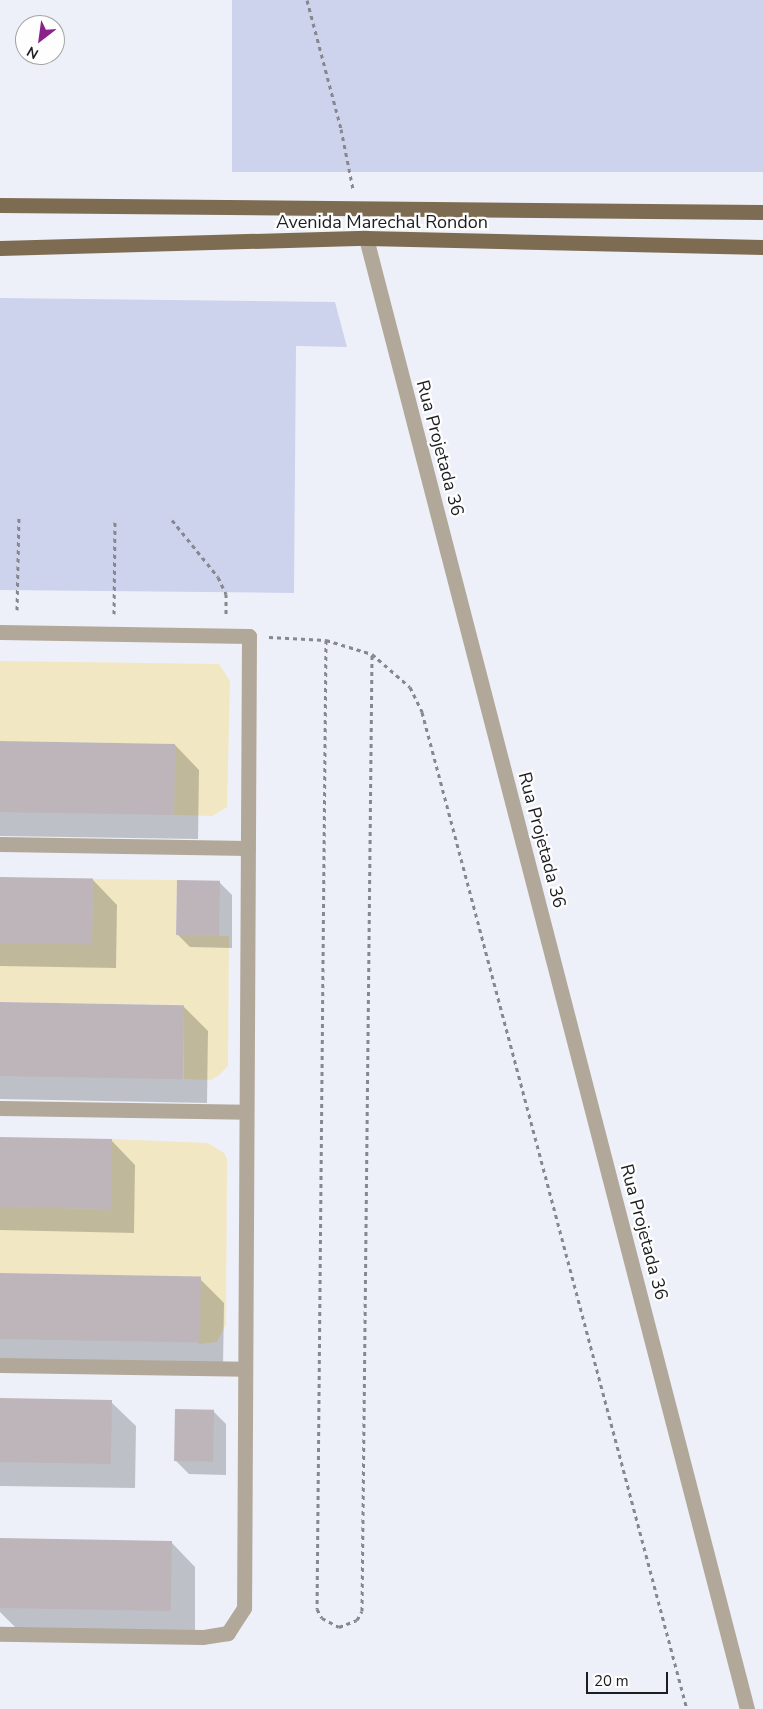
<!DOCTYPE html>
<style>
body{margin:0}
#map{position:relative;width:763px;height:1709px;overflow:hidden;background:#eef0f9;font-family:"Nunito Sans",sans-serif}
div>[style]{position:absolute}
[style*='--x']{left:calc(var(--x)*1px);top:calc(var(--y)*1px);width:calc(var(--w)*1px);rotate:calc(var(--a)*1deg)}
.green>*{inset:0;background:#cdd3ec;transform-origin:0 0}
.sand>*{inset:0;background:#f1e7c2}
.shadow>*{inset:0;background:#0003}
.building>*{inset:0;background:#bdb5ba;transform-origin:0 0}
.path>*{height:3px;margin-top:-1.5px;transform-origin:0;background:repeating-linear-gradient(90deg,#86888e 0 4px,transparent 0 8px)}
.minor>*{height:15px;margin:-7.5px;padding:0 7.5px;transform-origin:7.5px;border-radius:7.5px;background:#b2a89a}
.major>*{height:15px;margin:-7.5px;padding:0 7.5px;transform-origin:7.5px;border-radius:7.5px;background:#7e6c52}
span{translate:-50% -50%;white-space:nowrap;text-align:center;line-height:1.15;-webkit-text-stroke:4.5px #fefefe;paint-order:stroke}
.street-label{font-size:18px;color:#1c1d20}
.north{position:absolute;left:15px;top:15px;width:50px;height:50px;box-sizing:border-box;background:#fefefe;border:1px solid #a4a4a5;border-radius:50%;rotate:210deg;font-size:14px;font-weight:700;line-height:20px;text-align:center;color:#1c1d20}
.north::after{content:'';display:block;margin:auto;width:18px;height:22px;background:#8a2289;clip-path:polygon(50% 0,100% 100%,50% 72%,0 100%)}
.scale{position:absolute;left:586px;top:1672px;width:82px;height:22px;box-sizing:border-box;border:2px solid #1c1d20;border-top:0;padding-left:6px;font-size:15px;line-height:18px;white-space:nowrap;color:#1c1d20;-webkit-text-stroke:4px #fefefe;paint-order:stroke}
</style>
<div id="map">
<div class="green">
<div style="left:232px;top:0;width:531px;height:172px"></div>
<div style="clip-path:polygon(0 298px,335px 302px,347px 347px,296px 346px,294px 593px,0 590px)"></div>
</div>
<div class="sand">
<div style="clip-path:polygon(0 661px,219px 664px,230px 681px,227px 807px,212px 816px,174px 815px,175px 744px,0 741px)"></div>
<div style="clip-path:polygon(93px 879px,177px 880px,176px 935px,229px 936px,228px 1066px,218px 1076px,211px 1080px,184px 1079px,184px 1005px,0 1002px,0 943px,92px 944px)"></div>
<div style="clip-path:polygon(112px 1139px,208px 1143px,224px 1153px,227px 1159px,226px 1324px,217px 1342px,199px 1344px,200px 1277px,0 1273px,0 1207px,110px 1209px)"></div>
</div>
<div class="shadow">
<div style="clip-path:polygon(0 742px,175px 745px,199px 770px,198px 839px,0 836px)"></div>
<div style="clip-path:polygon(0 879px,93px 880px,117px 905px,116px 968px,0 966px)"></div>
<div style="clip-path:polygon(219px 882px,232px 895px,232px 948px,190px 947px,177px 934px)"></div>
<div style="clip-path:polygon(0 1004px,184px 1007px,208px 1031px,207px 1103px,0 1099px)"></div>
<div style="clip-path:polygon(0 1138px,111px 1140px,135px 1165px,134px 1233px,0 1230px)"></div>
<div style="clip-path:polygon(0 1274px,200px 1279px,224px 1303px,223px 1368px,0 1363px)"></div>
<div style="clip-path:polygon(0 1400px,111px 1402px,136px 1426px,135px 1488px,0 1486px)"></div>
<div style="clip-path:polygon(213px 1411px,226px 1424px,226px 1475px,189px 1474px,176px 1461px)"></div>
<div style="clip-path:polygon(0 1540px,171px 1542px,195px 1567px,195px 1635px,20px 1632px,0 1612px)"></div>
</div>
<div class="building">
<div style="left:0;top:741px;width:175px;height:71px;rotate:1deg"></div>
<div style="left:0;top:877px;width:93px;height:66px;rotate:1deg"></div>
<div style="left:177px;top:880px;width:43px;height:55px;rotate:1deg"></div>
<div style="left:0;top:1002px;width:184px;height:74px;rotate:1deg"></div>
<div style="left:0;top:1137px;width:112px;height:70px;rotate:1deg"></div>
<div style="left:0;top:1273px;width:201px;height:66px;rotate:1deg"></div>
<div style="left:0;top:1398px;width:112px;height:64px;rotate:1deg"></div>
<div style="left:175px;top:1409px;width:39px;height:52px;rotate:1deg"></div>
<div style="left:0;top:1538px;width:172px;height:70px;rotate:1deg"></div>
</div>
<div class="path">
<div style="--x:307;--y:0;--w:133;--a:75.2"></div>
<div style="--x:341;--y:129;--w:61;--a:78.7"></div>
<div style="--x:172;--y:520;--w:73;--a:51.1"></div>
<div style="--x:218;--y:577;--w:19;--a:65"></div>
<div style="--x:226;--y:594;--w:21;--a:90"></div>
<div style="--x:17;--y:610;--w:92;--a:-88.8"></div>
<div style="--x:114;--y:614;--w:94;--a:-89.4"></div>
<div style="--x:269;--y:637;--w:57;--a:3"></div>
<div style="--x:326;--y:640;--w:48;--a:16.9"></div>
<div style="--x:372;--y:654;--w:50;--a:41"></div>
<div style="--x:410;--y:687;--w:28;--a:64"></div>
<div style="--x:422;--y:712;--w:1032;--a:75.12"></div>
<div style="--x:326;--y:640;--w:969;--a:90.53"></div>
<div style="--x:317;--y:1609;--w:10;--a:61"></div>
<div style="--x:322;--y:1618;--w:19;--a:28"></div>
<div style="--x:339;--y:1627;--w:19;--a:-21"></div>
<div style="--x:357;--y:1620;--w:10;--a:-61"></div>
<div style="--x:362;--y:1611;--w:957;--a:-89.4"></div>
</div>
<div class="minor">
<div style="--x:366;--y:238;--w:1520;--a:75.48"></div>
<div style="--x:0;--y:632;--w:249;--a:0.9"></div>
<div style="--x:249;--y:636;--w:972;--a:90.29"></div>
<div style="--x:244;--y:1608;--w:30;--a:123"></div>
<div style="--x:228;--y:1633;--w:26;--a:171"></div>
<div style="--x:202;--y:1637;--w:202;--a:-179.1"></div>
<div style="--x:0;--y:844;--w:248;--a:0.9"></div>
<div style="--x:0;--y:1108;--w:246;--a:0.9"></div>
<div style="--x:0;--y:1365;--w:245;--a:0.9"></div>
</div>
<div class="major">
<div style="--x:0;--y:205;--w:763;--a:0.53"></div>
<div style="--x:0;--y:248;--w:366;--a:-1.6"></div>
<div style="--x:366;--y:238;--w:397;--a:1.3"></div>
</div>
<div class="street-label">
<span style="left:382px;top:222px">Avenida Marechal Rondon</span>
<span style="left:440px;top:448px;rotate:75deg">Rua Projetada 36</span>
<span style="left:542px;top:840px;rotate:75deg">Rua Projetada 36</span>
<span style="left:644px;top:1232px;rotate:75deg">Rua Projetada 36</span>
</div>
<div class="north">N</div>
<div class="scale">20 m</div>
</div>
